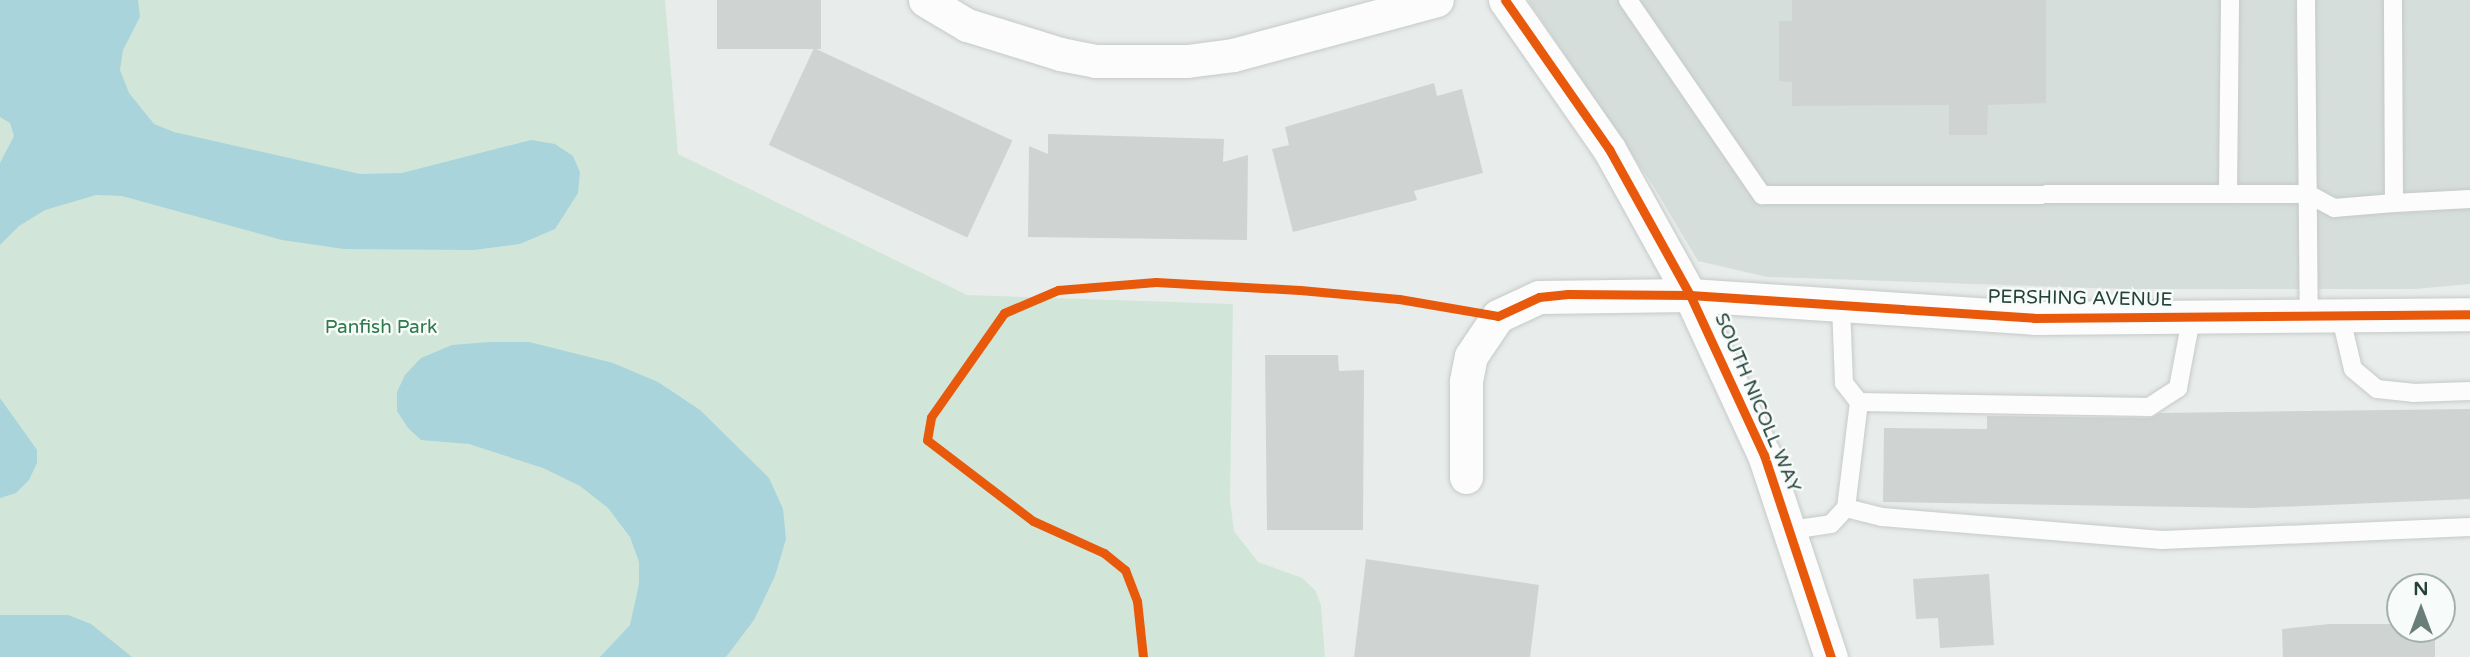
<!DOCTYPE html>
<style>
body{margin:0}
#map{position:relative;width:2470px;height:657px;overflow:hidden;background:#e8edeb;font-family:"Varela Round",sans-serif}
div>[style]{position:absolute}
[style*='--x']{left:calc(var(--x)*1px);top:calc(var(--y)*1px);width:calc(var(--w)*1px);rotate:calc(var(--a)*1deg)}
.built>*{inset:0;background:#d6dedb}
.green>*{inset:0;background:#d1e6d8}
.water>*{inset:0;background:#a9d4db}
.building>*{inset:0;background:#cfd4d2;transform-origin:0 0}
.roads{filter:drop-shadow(0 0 2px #c5cac8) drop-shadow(0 0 2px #c5cac8)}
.lane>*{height:18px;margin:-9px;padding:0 9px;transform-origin:9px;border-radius:9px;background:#fcfcfc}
.street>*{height:33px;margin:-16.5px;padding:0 16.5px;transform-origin:16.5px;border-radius:16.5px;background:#fcfcfc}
.cycleway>*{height:9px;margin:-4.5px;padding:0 4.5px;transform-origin:4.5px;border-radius:4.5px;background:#e8590c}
span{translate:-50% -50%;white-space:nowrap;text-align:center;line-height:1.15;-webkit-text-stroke:5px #f7fbf9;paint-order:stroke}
.street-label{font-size:19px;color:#24423a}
.park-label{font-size:19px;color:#2d7a4b}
.north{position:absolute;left:2386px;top:573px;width:70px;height:70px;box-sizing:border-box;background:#f7fbf9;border:2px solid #a3b1ad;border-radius:50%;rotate:0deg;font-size:19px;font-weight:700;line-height:28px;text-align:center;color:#24423a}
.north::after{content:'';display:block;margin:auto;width:24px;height:32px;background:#697e78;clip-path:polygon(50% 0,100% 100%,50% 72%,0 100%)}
</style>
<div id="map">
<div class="built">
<div style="clip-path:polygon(1528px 0,2470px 0,2470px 284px,2415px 289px,2123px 289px,1767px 277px,1698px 261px,1654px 187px)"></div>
</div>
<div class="green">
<div style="clip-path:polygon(0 0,665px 0,678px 154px,967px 295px,1233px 304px,1230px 500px,1234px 531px,1258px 562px,1302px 578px,1315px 590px,1321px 605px,1325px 657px,0 657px)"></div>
</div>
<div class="water">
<div style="clip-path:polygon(0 0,138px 0,140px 17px,123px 50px,120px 70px,129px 93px,154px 124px,174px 132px,360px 174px,402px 173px,531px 140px,555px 144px,573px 156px,580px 172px,578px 193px,555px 229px,520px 244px,474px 250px,344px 249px,282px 240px,122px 196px,96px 195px,45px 210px,19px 226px,0 245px,0 163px,14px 136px,10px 123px,0 117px)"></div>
<div style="clip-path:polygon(489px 342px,529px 342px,613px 363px,658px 382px,700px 410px,769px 478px,783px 509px,786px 539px,775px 576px,754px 620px,726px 657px,600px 657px,630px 625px,639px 584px,639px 562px,630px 537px,608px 508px,580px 486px,543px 468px,469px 444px,421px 440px,408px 428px,397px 411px,397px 392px,405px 375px,421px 358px,452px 345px)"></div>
<div style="clip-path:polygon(0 398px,37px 450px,37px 463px,29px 480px,16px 493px,0 498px)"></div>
<div style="clip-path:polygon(0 615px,68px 615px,91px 624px,132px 657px,0 657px)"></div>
</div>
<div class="building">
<div style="left:717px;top:0;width:104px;height:49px"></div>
<div style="clip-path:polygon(1792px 0,2046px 0,2046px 103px,1988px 105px,1987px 135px,1949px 135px,1949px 105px,1792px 106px,1792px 82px,1779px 81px,1779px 21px,1792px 21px)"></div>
<div style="left:814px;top:48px;width:219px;height:107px;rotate:25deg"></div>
<div style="clip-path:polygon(1434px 83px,1437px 96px,1462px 89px,1483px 173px,1414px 191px,1417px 200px,1293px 232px,1272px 149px,1289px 145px,1285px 127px)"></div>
<div style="clip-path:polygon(1048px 134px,1224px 139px,1223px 162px,1248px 155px,1247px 240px,1028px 237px,1029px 146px,1048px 154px)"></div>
<div style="clip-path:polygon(1265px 355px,1338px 355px,1339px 371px,1364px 370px,1363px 530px,1267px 530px)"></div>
<div style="clip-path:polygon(2470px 409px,2470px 499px,2253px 508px,1883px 502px,1884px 428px,1987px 429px,1987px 416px,2149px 418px,2160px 413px)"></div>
<div style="clip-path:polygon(1366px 559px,1539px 585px,1530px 657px,1354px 657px)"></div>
<div style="clip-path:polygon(1989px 574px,1994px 645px,1940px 648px,1938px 618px,1916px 619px,1913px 579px)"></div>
<div style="clip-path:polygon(2330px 624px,2400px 624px,2400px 629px,2435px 629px,2435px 657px,2283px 657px,2282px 629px)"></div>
</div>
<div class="roads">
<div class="lane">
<div style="--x:1628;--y:0;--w:237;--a:55.5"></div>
<div style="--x:1762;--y:195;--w:546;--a:-0.1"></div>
<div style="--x:2308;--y:194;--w:30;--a:28"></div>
<div style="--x:2334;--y:208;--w:60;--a:-4.8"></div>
<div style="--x:2394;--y:203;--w:203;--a:-90.3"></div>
<div style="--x:2306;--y:0;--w:319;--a:89.5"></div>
<div style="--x:2228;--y:194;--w:194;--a:-89.4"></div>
<div style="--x:2394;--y:203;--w:76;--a:-3"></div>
<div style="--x:1841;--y:305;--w:78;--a:87.8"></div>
<div style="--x:1844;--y:383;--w:24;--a:52"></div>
<div style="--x:1859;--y:402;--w:290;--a:1"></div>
<div style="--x:2149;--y:407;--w:35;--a:-33"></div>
<div style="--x:2178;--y:388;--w:70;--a:-79.3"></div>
<div style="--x:2341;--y:318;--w:52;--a:76.8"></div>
<div style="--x:2353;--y:369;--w:31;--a:40"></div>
<div style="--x:2377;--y:389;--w:36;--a:6"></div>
<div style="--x:2413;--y:393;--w:57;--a:-2"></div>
<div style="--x:1846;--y:508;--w:37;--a:14"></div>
<div style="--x:1882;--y:517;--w:281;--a:4.7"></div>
<div style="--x:2162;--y:540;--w:308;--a:-2.4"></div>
<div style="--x:1791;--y:530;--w:40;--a:-8.5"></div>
<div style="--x:1831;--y:524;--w:22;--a:-47"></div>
<div style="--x:1846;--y:508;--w:107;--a:-83"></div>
</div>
<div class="street">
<div style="--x:925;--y:0;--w:49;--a:30.8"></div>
<div style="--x:967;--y:25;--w:97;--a:17.3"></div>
<div style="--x:1060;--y:54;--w:36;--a:11"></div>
<div style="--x:1095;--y:61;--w:92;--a:0"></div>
<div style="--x:1187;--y:61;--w:46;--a:-7.4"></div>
<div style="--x:1233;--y:55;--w:211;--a:-15.1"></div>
<div style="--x:1505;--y:0;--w:182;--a:55.1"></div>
<div style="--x:1609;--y:149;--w:167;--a:61"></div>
<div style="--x:1690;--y:295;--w:176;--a:65.2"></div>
<div style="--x:1764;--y:455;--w:213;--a:71.7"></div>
<div style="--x:1466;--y:477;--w:96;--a:-90"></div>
<div style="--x:1466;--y:381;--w:25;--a:-79"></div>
<div style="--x:1471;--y:356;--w:48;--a:-56"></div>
<div style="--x:1498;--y:316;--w:45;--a:-24.9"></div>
<div style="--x:1539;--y:297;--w:151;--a:-0.8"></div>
<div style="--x:1690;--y:295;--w:345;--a:3.8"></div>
<div style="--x:2034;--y:318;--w:436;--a:-0.5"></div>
</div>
</div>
<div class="cycleway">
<div style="--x:1505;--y:0;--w:182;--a:55.1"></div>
<div style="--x:1609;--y:149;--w:167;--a:61"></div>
<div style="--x:1690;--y:295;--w:176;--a:65.2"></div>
<div style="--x:1764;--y:455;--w:213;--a:71.7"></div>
<div style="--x:1143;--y:657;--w:56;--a:-96.1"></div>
<div style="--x:1137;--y:601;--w:33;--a:-111"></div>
<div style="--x:1125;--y:570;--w:27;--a:-141"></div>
<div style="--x:1104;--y:553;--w:78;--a:-155.7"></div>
<div style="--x:1033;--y:521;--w:133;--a:-142.6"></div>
<div style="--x:927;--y:440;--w:23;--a:-80"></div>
<div style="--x:931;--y:417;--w:127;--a:-54.9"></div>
<div style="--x:1004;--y:313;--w:59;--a:-23.1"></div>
<div style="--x:1058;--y:290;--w:98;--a:-4.7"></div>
<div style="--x:1156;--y:282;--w:144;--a:3.2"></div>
<div style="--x:1300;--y:290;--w:99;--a:5.2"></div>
<div style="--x:1399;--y:299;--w:100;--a:9.7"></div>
<div style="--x:1498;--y:316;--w:45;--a:-24.9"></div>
<div style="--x:1539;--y:297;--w:29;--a:-6"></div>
<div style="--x:1568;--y:294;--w:122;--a:0.5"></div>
<div style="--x:1690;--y:295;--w:345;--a:3.8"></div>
<div style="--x:2034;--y:318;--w:436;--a:-0.5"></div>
</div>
<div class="street-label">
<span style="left:2080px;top:299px;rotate:1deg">PERSHING AVENUE</span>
<span style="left:1757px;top:403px;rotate:67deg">SOUTH NICOLL WAY</span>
</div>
<div class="park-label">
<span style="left:381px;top:328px">Panfish Park</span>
</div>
<div class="north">N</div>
</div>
